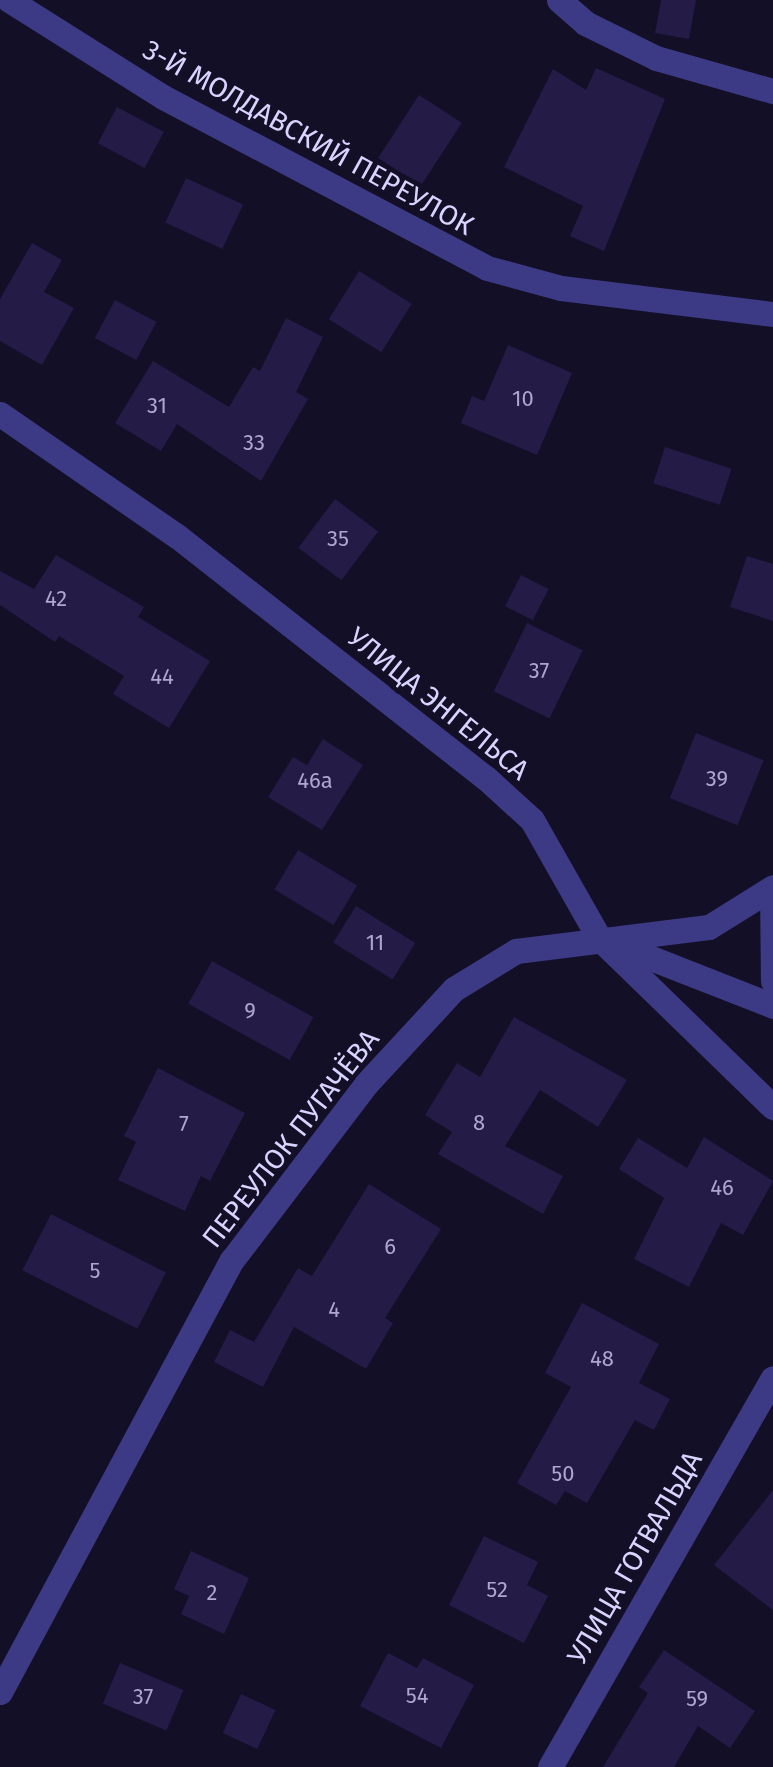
<!DOCTYPE html>
<meta charset="utf-8">
<style>
body{margin:0}
#map{position:relative;width:773px;height:1767px;overflow:hidden;background:#130f26;font-family:"Fira Sans",sans-serif}
div>[style]{position:absolute}
[style*='--x']{left:calc(var(--x)*1px);top:calc(var(--y)*1px);width:calc(var(--w)*1px);rotate:calc(var(--a)*1deg)}
.building>*{inset:0;background:#241b47;transform-origin:0 0}
.minor>*{height:25px;margin:-12.5px;padding:0 12.5px;transform-origin:12.5px;border-radius:12.5px;background:#3d3a85}
span{translate:-50% -50%;white-space:nowrap;text-align:center;line-height:1.15;-webkit-text-stroke:9px #130f26;paint-order:stroke}
.number-label{font-size:22px;color:#aca6d1}
.number-label span{-webkit-text-stroke-width:0}
.street-label{font-size:28px;color:#d9d4ff}
</style>
<div id="map">
<div class="building">
<div style="clip-path:polygon(661px 0,696px 0,689px 39px,655px 33px)"></div>
<div style="clip-path:polygon(596px 68px,665px 99px,604px 251px,570px 236px,583px 206px,504px 167px,553px 69px,586px 90px)"></div>
<div style="left:419px;top:95px;width:51px;height:75px;rotate:33deg"></div>
<div style="left:117px;top:107px;width:53px;height:41px;rotate:28deg"></div>
<div style="left:186px;top:178px;width:63px;height:49px;rotate:25deg"></div>
<div style="clip-path:polygon(32px 243px,62px 260px,44px 292px,74px 308px,42px 365px,0 341px,0 299px)"></div>
<div style="left:359px;top:271px;width:62px;height:57px;rotate:32deg"></div>
<div style="left:115px;top:300px;width:47px;height:43px;rotate:28deg"></div>
<div style="clip-path:polygon(286px 318px,323px 337px,296px 392px,308px 399px,261px 481px,177px 424px,161px 451px,115px 423px,153px 361px,229px 407px,253px 367px,260px 371px)"></div>
<div style="clip-path:polygon(508px 345px,572px 373px,537px 455px,461px 423px,472px 396px,484px 401px)"></div>
<div style="left:665px;top:447px;width:70px;height:38px;rotate:18deg"></div>
<div style="left:335px;top:499px;width:54px;height:61px;rotate:37deg"></div>
<div style="clip-path:polygon(56px 555px,144px 607px,138px 617px,210px 661px,169px 728px,113px 694px,124px 676px,59px 636px,55px 642px,0 605px,0 571px,34px 589px)"></div>
<div style="clip-path:polygon(747px 556px,773px 564px,773px 621px,730px 607px)"></div>
<div style="left:521px;top:575px;width:31px;height:35px;rotate:27deg"></div>
<div style="left:527px;top:623px;width:62px;height:76px;rotate:26deg"></div>
<div style="left:696px;top:733px;width:73px;height:70px;rotate:22deg"></div>
<div style="clip-path:polygon(323px 739px,363px 765px,322px 830px,268px 797px,293px 757px,307px 765px)"></div>
<div style="left:298px;top:850px;width:69px;height:46px;rotate:31deg"></div>
<div style="left:356px;top:906px;width:70px;height:43px;rotate:32deg"></div>
<div style="left:212px;top:961px;width:116px;height:49px;rotate:29deg"></div>
<div style="clip-path:polygon(514px 1017px,627px 1080px,598px 1127px,540px 1090px,505px 1146px,563px 1176px,543px 1214px,438px 1154px,452px 1132px,425px 1115px,457px 1063px,480px 1077px)"></div>
<div style="clip-path:polygon(158px 1068px,245px 1113px,210px 1181px,201px 1176px,185px 1211px,118px 1180px,136px 1142px,124px 1136px)"></div>
<div style="clip-path:polygon(704px 1137px,773px 1181px,743px 1235px,721px 1223px,689px 1287px,634px 1259px,664px 1198px,619px 1169px,638px 1138px,687px 1168px)"></div>
<div style="clip-path:polygon(369px 1184px,441px 1229px,385px 1318px,393px 1323px,366px 1369px,294px 1327px,263px 1387px,214px 1362px,230px 1330px,254px 1342px,298px 1268px,312px 1276px)"></div>
<div style="left:51px;top:1214px;width:129px;height:63px;rotate:27deg"></div>
<div style="clip-path:polygon(582px 1303px,659px 1344px,639px 1383px,670px 1399px,654px 1430px,635px 1420px,587px 1503px,565px 1491px,556px 1505px,517px 1483px,571px 1387px,545px 1373px)"></div>
<div style="clip-path:polygon(773px 1490px,773px 1610px,714px 1565px)"></div>
<div style="clip-path:polygon(484px 1536px,538px 1562px,527px 1585px,548px 1596px,524px 1643px,449px 1605px)"></div>
<div style="clip-path:polygon(191px 1551px,249px 1578px,224px 1634px,181px 1614px,189px 1596px,174px 1589px)"></div>
<div style="clip-path:polygon(664px 1650px,755px 1711px,730px 1748px,698px 1726px,674px 1767px,603px 1767px,648px 1693px,639px 1687px)"></div>
<div style="clip-path:polygon(388px 1653px,417px 1668px,423px 1658px,474px 1685px,441px 1748px,360px 1706px)"></div>
<div style="left:120px;top:1663px;width:69px;height:44px;rotate:23deg"></div>
<div style="left:241px;top:1694px;width:38px;height:43px;rotate:25deg"></div>
</div>
<div class="minor">
<div style="--x:9;--y:0;--w:182;--a:32.2"></div>
<div style="--x:163;--y:97;--w:366;--a:27.8"></div>
<div style="--x:487;--y:268;--w:77;--a:15.1"></div>
<div style="--x:561;--y:288;--w:214;--a:7"></div>
<div style="--x:559;--y:0;--w:35;--a:41"></div>
<div style="--x:585;--y:23;--w:79;--a:26.2"></div>
<div style="--x:656;--y:58;--w:122;--a:15.8"></div>
<div style="--x:0;--y:414;--w:215;--a:34.6"></div>
<div style="--x:177;--y:536;--w:392;--a:38.1"></div>
<div style="--x:486;--y:778;--w:62;--a:42.4"></div>
<div style="--x:532;--y:820;--w:136;--a:60.4"></div>
<div style="--x:599;--y:938;--w:243;--a:44.2"></div>
<div style="--x:772;--y:889;--w:92;--a:89.4"></div>
<div style="--x:610;--y:942;--w:175;--a:21.4"></div>
<div style="--x:0;--y:1692;--w:490;--a:-61.8"></div>
<div style="--x:232;--y:1260;--w:221;--a:-52.7"></div>
<div style="--x:366;--y:1084;--w:129;--a:-47.2"></div>
<div style="--x:454;--y:989;--w:73;--a:-31.5"></div>
<div style="--x:516;--y:951;--w:194;--a:-7.1"></div>
<div style="--x:709;--y:927;--w:75;--a:-32"></div>
<div style="--x:550;--y:1767;--w:448;--a:-60.2"></div>
</div>
<div class="number-label">
<span style="left:523px;top:399px">10</span>
<span style="left:157px;top:406px">31</span>
<span style="left:254px;top:443px">33</span>
<span style="left:338px;top:539px">35</span>
<span style="left:56px;top:599px">42</span>
<span style="left:539px;top:671px">37</span>
<span style="left:162px;top:677px">44</span>
<span style="left:717px;top:779px">39</span>
<span style="left:315px;top:781px">46а</span>
<span style="left:375px;top:943px">11</span>
<span style="left:250px;top:1011px">9</span>
<span style="left:479px;top:1123px">8</span>
<span style="left:184px;top:1124px">7</span>
<span style="left:722px;top:1188px">46</span>
<span style="left:390px;top:1247px">6</span>
<span style="left:95px;top:1271px">5</span>
<span style="left:334px;top:1310px">4</span>
<span style="left:602px;top:1359px">48</span>
<span style="left:563px;top:1474px">50</span>
<span style="left:497px;top:1590px">52</span>
<span style="left:212px;top:1593px">2</span>
<span style="left:417px;top:1696px">54</span>
<span style="left:143px;top:1697px">37</span>
<span style="left:697px;top:1699px">59</span>
</div>
<div class="street-label">
<span style="left:308px;top:138px;rotate:29deg">3-Й МОЛДАВСКИЙ ПЕРЕУЛОК</span>
<span style="left:438px;top:704px;rotate:39deg">УЛИЦА ЭНГЕЛЬСА</span>
<span style="left:291px;top:1139px;rotate:-52deg">ПЕРЕУЛОК ПУГАЧЁВА</span>
<span style="left:635px;top:1558px;rotate:-60deg">УЛИЦА ГОТВАЛЬДА</span>
</div>
</div>
